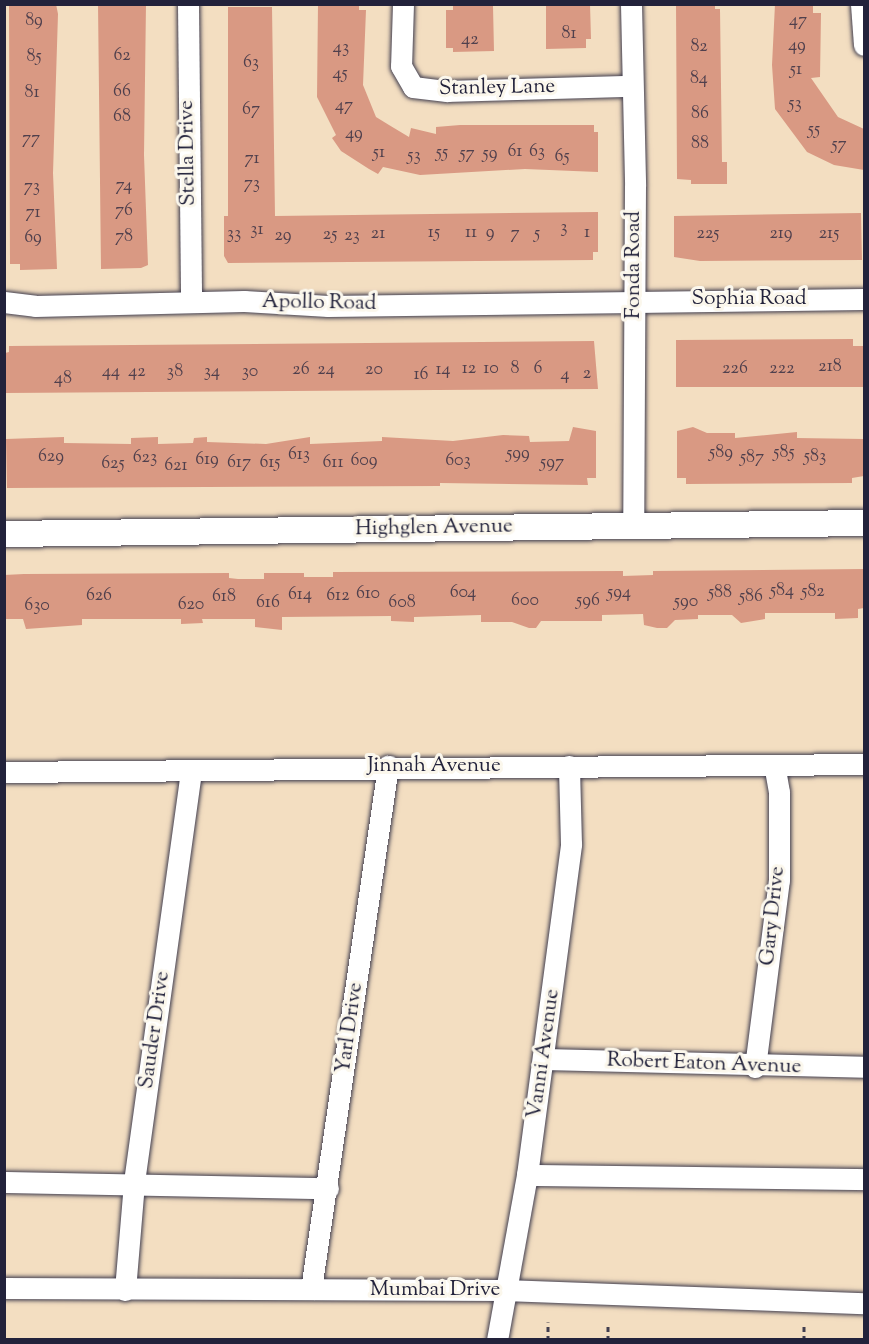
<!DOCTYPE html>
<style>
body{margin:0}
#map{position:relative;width:869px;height:1344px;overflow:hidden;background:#f3dec1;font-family:"Sorts Mill Goudy",serif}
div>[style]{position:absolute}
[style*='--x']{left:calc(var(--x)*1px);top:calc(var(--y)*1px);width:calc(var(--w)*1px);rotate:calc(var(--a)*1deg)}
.building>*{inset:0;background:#d99983}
.path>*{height:3px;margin-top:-1.5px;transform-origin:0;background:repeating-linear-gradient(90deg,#413e4f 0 4.5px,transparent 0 9px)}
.roads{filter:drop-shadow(0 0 2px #413e4f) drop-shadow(0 0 2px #413e4f)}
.minor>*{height:21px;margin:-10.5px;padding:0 10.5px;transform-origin:10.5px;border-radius:10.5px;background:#fff}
.tertiary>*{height:26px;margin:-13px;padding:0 13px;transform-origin:13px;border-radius:13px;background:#fff}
span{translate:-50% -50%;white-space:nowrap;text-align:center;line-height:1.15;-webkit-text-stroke:6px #fbf7ec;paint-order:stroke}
.number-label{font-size:18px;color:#50404d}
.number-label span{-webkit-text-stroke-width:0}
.street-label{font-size:21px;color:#22223b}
.frame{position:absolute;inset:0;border:6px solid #22223b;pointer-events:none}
</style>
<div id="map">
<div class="building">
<div style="clip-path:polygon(9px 4px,56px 4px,58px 14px,53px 173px,57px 269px,20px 270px,20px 264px,10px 264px)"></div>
<div style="clip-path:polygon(98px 4px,146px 4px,144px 155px,148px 265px,141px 268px,101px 269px)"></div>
<div style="clip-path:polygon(318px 4px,359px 4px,359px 10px,366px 10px,363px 85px,376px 117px,389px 125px,409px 137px,411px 128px,436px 134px,436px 127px,460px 125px,594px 125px,594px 132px,598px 132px,598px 172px,525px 169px,420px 175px,383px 167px,378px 174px,369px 169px,341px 151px,332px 138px,336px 135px,317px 97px)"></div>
<div style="clip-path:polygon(546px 4px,590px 4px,591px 39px,586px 39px,586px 48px,546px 49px)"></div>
<div style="clip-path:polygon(676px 4px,715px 4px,715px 9px,720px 9px,722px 162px,727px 162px,727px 184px,691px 184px,691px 180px,677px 179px)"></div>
<div style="clip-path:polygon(775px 4px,813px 4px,813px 13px,821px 13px,820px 77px,811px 78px,838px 117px,864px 129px,864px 170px,834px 165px,807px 152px,775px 109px,772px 65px)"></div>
<div style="clip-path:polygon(453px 6px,493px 6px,494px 51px,453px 52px,453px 48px,446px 48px,446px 10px,453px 10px)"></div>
<div style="clip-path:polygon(228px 7px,272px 7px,275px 216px,598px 212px,598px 252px,593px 252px,593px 260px,228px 263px,224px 256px,224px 216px,228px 216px)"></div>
<div style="clip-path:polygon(861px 213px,862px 260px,700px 261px,674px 257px,674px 216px)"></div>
<div style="clip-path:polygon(853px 339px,853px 346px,864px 346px,864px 387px,676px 387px,676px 340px)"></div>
<div style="clip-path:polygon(594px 341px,598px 389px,5px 393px,5px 353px,9px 352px,9px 346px)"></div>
<div style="clip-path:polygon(573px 427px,596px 431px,596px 478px,587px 478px,588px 485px,440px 483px,440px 486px,7px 488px,6px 439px,64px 437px,64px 443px,131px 444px,131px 438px,158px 437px,158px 444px,193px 443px,194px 438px,207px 437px,207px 442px,266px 444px,310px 437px,310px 444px,382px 441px,382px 437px,453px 441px,503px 435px,529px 436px,530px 442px,569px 441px)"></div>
<div style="clip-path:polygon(693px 427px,707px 433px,735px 433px,735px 438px,797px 432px,797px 438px,864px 439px,864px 476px,852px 478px,852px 483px,686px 484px,686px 478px,677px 478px,677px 431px)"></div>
<div style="clip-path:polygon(864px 569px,864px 608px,858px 609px,858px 618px,835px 619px,835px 613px,765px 613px,765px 619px,741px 623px,732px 615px,698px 615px,698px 619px,675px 620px,667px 628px,657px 628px,644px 625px,643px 614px,602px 615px,602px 621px,541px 621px,536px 628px,529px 628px,512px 622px,481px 622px,481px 615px,414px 617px,414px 622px,391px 621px,391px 616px,282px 617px,282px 630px,255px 627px,255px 619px,202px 619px,203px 623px,181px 624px,181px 619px,82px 619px,82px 625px,26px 629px,23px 619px,4px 619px,4px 575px,24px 574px,229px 573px,229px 578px,238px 579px,264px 579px,264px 573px,304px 573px,304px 577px,333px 577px,333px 572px,623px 571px,623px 576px,653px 575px,653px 571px)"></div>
</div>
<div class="path">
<div style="--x:548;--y:1340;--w:18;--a:-90"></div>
<div style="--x:608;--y:1340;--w:17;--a:-90"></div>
<div style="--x:804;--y:1340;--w:14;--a:-90"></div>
</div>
<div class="roads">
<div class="minor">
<div style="--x:188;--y:4;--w:298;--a:89.4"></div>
<div style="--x:403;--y:4;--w:62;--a:91.8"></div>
<div style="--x:401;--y:66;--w:24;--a:60"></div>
<div style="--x:413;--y:87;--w:34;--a:7"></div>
<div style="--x:447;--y:91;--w:184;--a:-1.6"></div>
<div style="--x:631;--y:4;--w:182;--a:88.7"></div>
<div style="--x:635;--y:186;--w:339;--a:90.3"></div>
<div style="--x:861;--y:4;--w:41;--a:85.8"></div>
<div style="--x:4;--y:302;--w:31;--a:7"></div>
<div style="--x:35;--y:306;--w:209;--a:-1.4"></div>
<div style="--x:244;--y:301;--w:84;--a:3.4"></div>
<div style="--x:328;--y:306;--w:536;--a:-0.75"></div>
<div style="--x:4;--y:772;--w:860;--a:-0.53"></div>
<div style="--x:544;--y:1059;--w:320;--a:1.4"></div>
<div style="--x:755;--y:1067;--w:189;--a:-82.7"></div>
<div style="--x:779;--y:880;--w:88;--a:-90"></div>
<div style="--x:779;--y:792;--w:27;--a:-100"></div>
<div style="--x:527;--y:1175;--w:337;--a:0.7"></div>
<div style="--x:4;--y:1182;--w:324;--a:1.1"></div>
<div style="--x:4;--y:1288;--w:500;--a:0.23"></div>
<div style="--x:504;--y:1290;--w:360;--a:2.1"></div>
<div style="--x:311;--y:1289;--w:529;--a:-81.62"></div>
<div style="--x:125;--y:1290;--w:108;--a:-85.2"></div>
<div style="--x:134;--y:1182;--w:416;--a:-82.1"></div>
<div style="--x:497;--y:1340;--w:168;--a:-79.7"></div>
<div style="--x:527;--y:1175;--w:334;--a:-82.4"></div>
<div style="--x:571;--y:844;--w:78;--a:-91.5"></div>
</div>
<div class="tertiary">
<div style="--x:4;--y:534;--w:860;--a:-0.73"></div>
</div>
</div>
<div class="number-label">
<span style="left:34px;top:21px">89</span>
<span style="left:798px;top:21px">47</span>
<span style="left:569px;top:34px">81</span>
<span style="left:470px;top:40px">42</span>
<span style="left:797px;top:46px">49</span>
<span style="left:699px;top:47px">82</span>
<span style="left:341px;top:48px">43</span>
<span style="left:122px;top:56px">62</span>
<span style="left:34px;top:57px">85</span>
<span style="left:251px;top:63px">63</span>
<span style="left:796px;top:70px">51</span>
<span style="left:340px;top:74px">45</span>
<span style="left:699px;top:79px">84</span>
<span style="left:122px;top:92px">66</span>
<span style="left:32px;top:93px">81</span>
<span style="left:795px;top:104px">53</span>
<span style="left:344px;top:106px">47</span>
<span style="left:251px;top:110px">67</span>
<span style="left:700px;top:114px">86</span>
<span style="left:122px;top:117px">68</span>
<span style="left:814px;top:130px">55</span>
<span style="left:354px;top:134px">49</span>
<span style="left:31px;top:139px">77</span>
<span style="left:700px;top:144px">88</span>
<span style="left:839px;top:145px">57</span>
<span style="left:515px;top:152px">61</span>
<span style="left:537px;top:152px">63</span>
<span style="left:379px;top:153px">51</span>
<span style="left:442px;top:153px">55</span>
<span style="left:467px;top:154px">57</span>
<span style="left:490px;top:154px">59</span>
<span style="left:414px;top:156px">53</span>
<span style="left:562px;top:157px">65</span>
<span style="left:252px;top:159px">71</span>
<span style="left:252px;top:184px">73</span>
<span style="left:124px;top:186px">74</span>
<span style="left:32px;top:187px">73</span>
<span style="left:124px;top:211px">76</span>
<span style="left:33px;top:213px">71</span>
<span style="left:564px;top:228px">3</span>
<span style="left:257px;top:230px">31</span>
<span style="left:434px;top:233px">15</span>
<span style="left:471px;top:233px">11</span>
<span style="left:490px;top:233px">9</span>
<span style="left:587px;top:233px">1</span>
<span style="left:234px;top:234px">33</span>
<span style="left:378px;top:234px">21</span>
<span style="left:515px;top:234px">7</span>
<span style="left:537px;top:234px">5</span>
<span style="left:708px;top:234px">225</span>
<span style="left:781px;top:234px">219</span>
<span style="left:829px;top:234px">215</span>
<span style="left:330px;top:235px">25</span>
<span style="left:283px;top:236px">29</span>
<span style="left:352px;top:236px">23</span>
<span style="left:124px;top:237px">78</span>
<span style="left:33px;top:238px">69</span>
<span style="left:830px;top:367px">218</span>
<span style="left:469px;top:369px">12</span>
<span style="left:491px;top:369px">10</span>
<span style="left:515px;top:369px">8</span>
<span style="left:538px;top:369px">6</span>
<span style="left:735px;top:369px">226</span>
<span style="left:782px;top:369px">222</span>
<span style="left:301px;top:370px">26</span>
<span style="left:326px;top:370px">24</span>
<span style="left:374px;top:370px">20</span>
<span style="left:443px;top:370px">14</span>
<span style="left:111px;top:372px">44</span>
<span style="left:137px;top:372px">42</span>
<span style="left:175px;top:372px">38</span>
<span style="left:212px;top:372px">34</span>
<span style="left:250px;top:372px">30</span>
<span style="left:587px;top:374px">2</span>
<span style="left:421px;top:375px">16</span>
<span style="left:565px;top:375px">4</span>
<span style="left:63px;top:379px">48</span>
<span style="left:721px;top:453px">589</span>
<span style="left:784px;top:453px">585</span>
<span style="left:518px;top:454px">599</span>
<span style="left:299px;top:455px">613</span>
<span style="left:51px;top:457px">629</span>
<span style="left:815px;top:457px">583</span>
<span style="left:145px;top:458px">623</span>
<span style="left:752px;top:458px">587</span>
<span style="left:207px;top:460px">619</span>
<span style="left:364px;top:461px">609</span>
<span style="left:458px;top:461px">603</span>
<span style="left:239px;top:463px">617</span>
<span style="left:270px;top:463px">615</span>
<span style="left:333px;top:463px">611</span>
<span style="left:552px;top:463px">597</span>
<span style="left:113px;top:464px">625</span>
<span style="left:176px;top:466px">621</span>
<span style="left:782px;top:591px">584</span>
<span style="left:813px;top:592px">582</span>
<span style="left:463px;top:593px">604</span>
<span style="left:619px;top:593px">594</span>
<span style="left:720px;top:593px">588</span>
<span style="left:368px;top:594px">610</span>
<span style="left:300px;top:595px">614</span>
<span style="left:99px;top:596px">626</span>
<span style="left:338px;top:596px">612</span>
<span style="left:224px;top:597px">618</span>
<span style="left:751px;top:597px">586</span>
<span style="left:525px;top:601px">600</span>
<span style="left:588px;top:601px">596</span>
<span style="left:686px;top:602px">590</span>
<span style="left:268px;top:603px">616</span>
<span style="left:402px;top:603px">608</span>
<span style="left:191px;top:605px">620</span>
<span style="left:37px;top:606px">630</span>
</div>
<div class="street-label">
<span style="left:497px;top:88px;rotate:-1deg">Stanley Lane</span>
<span style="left:188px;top:153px;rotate:-91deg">Stella Drive</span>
<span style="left:634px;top:265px;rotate:-90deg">Fonda Road</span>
<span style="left:749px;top:299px">Sophia Road</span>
<span style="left:319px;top:303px;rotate:1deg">Apollo Road</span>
<span style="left:434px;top:528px;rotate:-1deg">Highglen Avenue</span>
<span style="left:434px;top:766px">Jinnah Avenue</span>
<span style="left:773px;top:916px;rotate:-84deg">Gary Drive</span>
<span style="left:350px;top:1028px;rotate:-82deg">Yarl Drive</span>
<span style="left:155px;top:1030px;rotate:-82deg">Sauder Drive</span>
<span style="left:544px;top:1054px;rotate:-82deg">Vanni Avenue</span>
<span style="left:704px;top:1064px;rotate:2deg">Robert Eaton Avenue</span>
<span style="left:435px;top:1290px">Mumbai Drive</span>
</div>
<div class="frame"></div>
</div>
